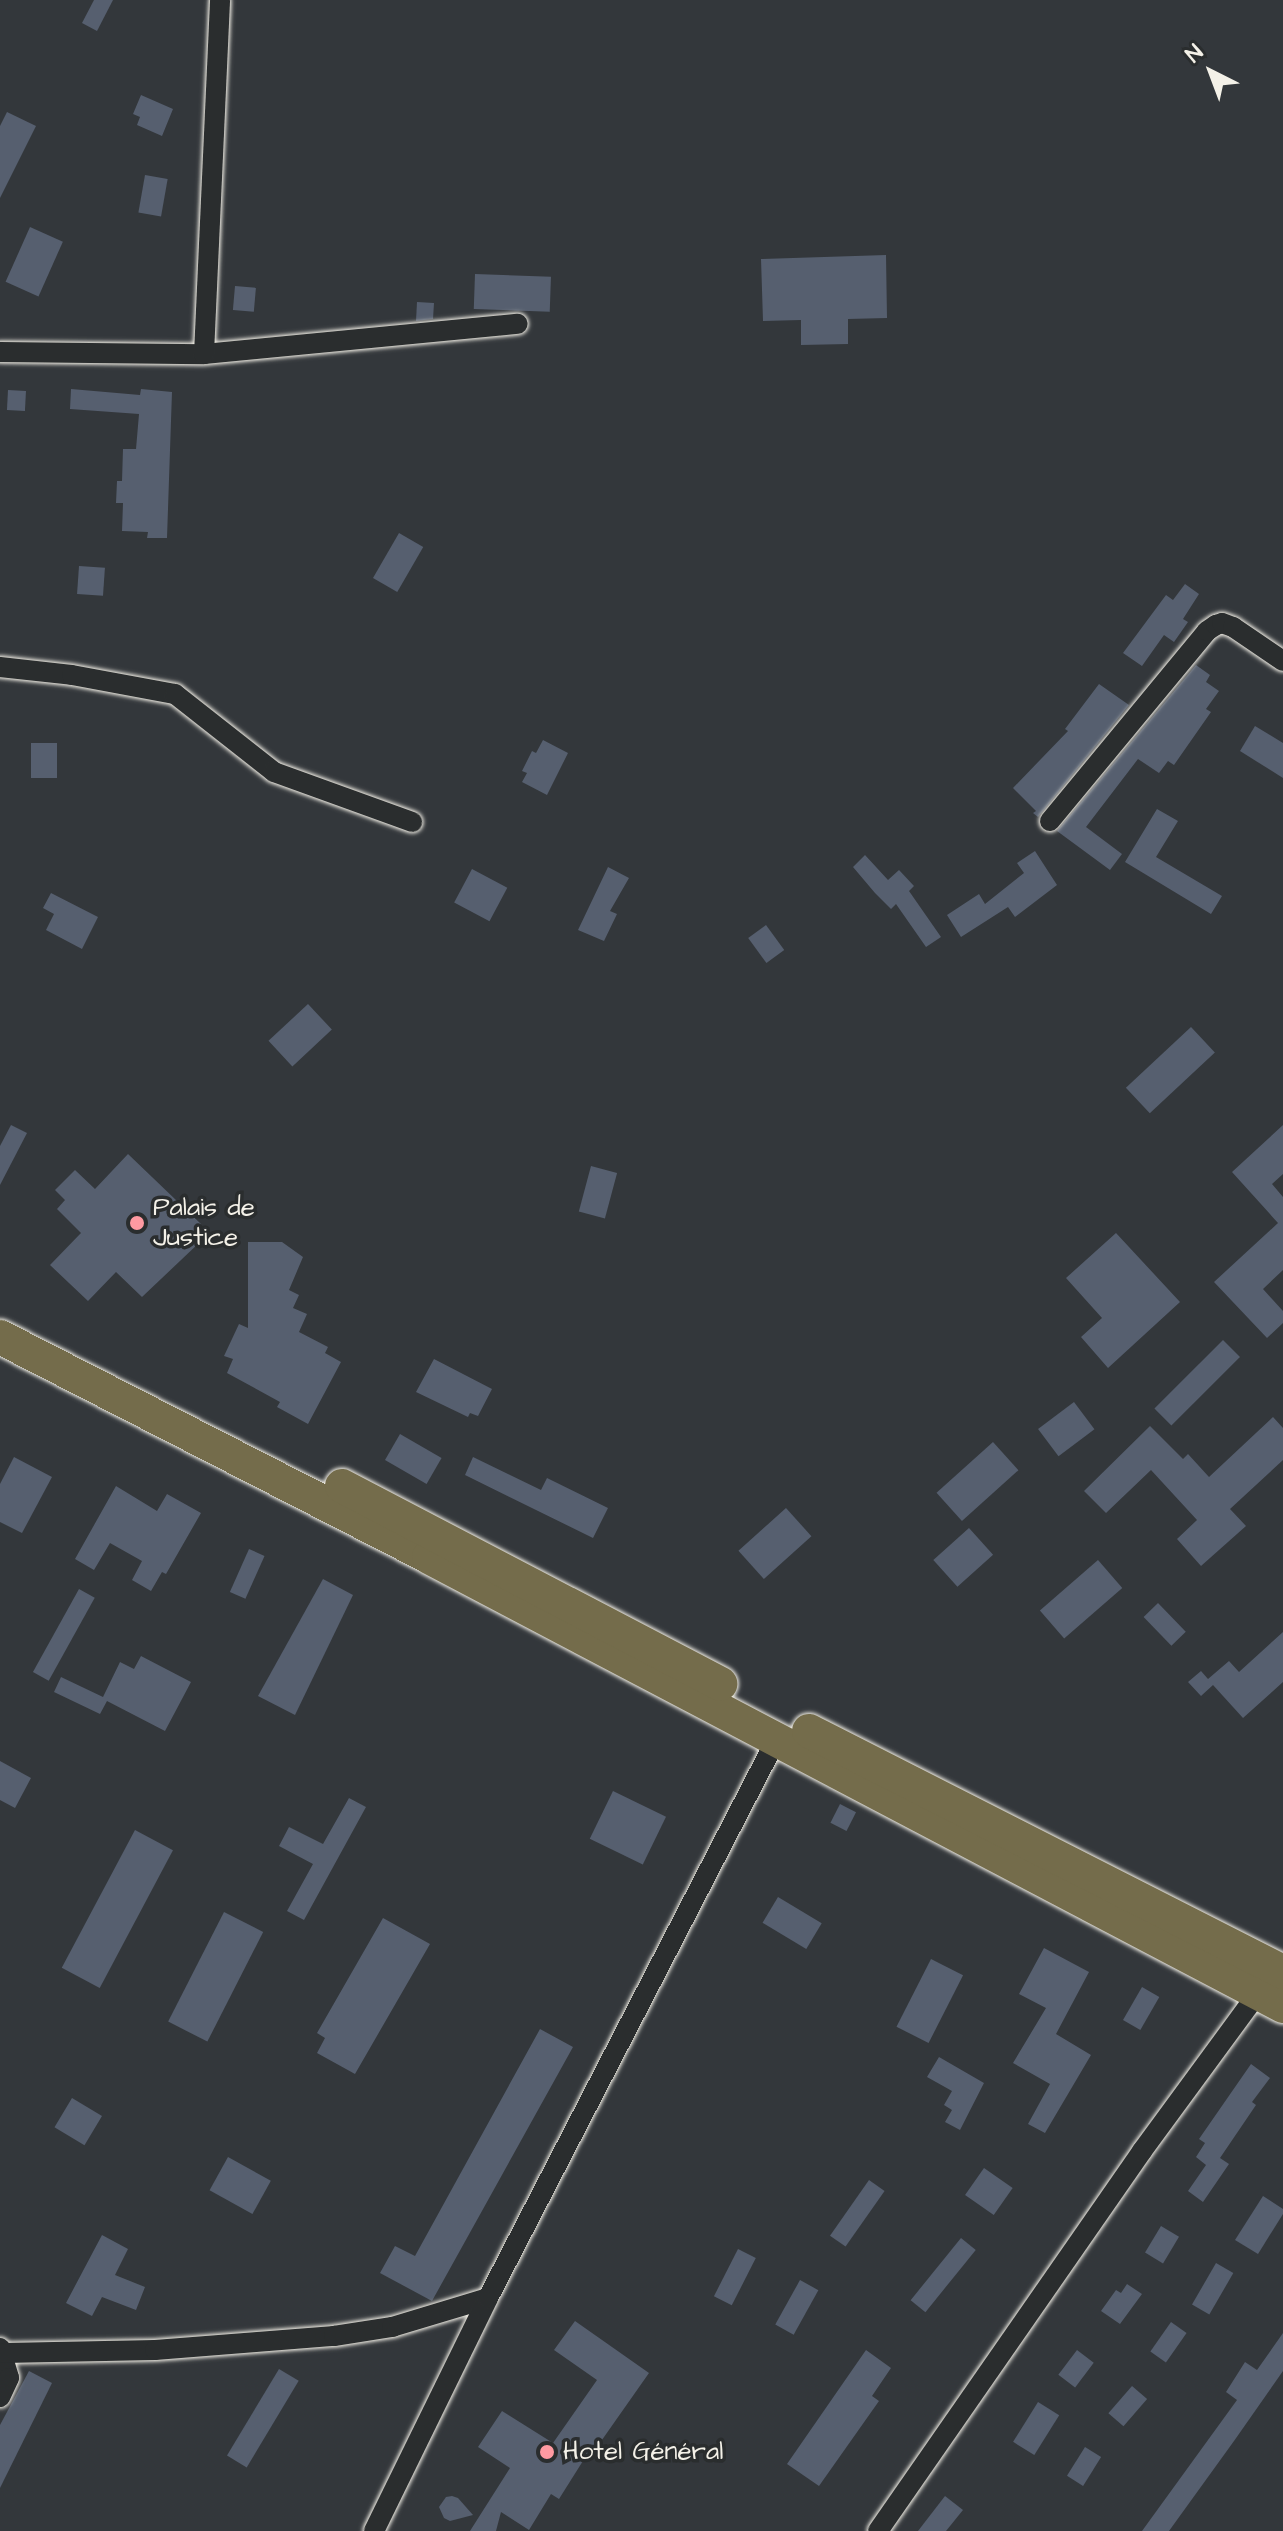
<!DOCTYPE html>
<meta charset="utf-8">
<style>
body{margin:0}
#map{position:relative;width:1283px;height:2531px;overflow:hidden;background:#33373b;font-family:"Architects Daughter",sans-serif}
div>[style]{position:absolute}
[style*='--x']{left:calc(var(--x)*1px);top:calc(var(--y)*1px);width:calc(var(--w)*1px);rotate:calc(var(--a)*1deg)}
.building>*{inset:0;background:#565f6f;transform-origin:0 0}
.roads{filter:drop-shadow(0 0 2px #f4f1e8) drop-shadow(0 0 2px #f4f1e8)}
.street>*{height:20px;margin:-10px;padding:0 10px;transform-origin:10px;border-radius:10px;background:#2a2d2e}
.highway>*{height:34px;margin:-17px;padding:0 17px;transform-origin:17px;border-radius:17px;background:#746c4b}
.dots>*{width:22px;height:22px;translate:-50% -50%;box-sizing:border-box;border:4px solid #2a2d2e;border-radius:50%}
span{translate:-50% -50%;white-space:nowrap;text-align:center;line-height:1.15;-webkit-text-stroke:7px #2a2d2e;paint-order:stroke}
.poi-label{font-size:26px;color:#f4f1e8}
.left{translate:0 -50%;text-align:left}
.north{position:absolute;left:1171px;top:32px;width:80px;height:80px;-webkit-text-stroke:6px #2a2d2e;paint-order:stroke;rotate:318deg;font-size:22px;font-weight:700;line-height:32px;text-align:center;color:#f4f1e8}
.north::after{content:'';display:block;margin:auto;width:28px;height:36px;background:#f4f1e8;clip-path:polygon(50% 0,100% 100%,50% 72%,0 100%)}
</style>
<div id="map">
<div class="building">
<div style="clip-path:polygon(94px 0,113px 0,97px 31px,82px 23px)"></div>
<div style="clip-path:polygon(141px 95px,173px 109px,162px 136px,137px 125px,140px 117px,133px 114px)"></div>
<div style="clip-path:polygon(7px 112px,36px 126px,0 198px,0 126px)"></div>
<div style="left:145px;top:175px;width:23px;height:38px;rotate:10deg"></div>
<div style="left:30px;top:227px;width:36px;height:60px;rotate:24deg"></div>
<div style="clip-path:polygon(886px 255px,887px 318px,848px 319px,848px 344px,801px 345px,801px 320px,763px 321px,761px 259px)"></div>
<div style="left:475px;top:274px;width:76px;height:35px;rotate:2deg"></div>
<div style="left:235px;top:286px;width:21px;height:24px;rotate:5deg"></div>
<div style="clip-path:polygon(417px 302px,434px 303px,433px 319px,416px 321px)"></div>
<div style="clip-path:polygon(71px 389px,140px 395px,141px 389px,172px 392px,167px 538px,147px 538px,148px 532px,122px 531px,123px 503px,116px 503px,117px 481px,122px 481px,123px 449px,136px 449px,139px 414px,70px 409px)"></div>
<div style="left:8px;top:390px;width:18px;height:20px;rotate:3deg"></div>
<div style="left:399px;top:533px;width:28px;height:52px;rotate:30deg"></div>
<div style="left:79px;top:566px;width:26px;height:28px;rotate:4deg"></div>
<div style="clip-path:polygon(1185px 584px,1199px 594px,1183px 619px,1188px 622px,1174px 642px,1164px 635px,1142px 666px,1123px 653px,1166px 595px,1173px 600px)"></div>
<div style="clip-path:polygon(1196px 665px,1210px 675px,1206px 682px,1219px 691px,1206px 709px,1211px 712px,1174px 765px,1168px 761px,1159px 773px,1138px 759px,1086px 827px,1122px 854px,1110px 870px,1057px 831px)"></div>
<div style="clip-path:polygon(1099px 684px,1129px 705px,1038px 817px,1033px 813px,1036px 811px,1013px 788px,1068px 731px,1065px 729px)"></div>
<div style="clip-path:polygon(1255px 726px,1283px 743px,1283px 778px,1240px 751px)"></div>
<div style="clip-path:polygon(543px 740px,568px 753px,547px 795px,522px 782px,527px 773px,522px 771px,532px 751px,536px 753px)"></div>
<div style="left:57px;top:743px;width:35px;height:26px;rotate:90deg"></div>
<div style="clip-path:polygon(1157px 809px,1178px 821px,1156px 857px,1222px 896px,1211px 914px,1125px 862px)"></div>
<div style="clip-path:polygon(1035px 851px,1057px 885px,1015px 917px,1008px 907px,961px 937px,947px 915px,979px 894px,985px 904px,1024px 873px,1017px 863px)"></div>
<div style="clip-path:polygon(865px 855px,888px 880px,899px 870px,914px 886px,909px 891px,941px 937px,926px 947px,896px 904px,891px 909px,875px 893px,853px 867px)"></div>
<div style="clip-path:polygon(608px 867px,629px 878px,610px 911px,617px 914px,604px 941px,578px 930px)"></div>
<div style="left:472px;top:869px;width:40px;height:38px;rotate:28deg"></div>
<div style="clip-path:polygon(51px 893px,98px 917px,82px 949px,46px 930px,54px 914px,43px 908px)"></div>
<div style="left:766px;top:925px;width:31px;height:22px;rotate:54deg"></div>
<div style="left:308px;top:1004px;width:35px;height:54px;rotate:47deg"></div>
<div style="left:1191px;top:1027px;width:35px;height:89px;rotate:47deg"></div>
<div style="clip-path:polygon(11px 1125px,27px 1133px,0 1185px,0 1146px)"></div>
<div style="clip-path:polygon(1283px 1125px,1283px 1174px,1272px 1184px,1283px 1197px,1283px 1270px,1263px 1289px,1283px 1311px,1283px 1323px,1267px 1338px,1214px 1282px,1278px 1223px,1232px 1172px)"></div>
<div style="clip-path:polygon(128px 1154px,201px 1224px,191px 1234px,200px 1242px,142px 1297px,116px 1272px,88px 1301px,50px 1265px,81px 1233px,57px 1209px,65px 1200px,55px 1190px,75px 1170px,95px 1189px)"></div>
<div style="left:591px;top:1166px;width:27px;height:47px;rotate:15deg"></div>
<div style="clip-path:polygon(1116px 1233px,1180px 1302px,1108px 1368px,1081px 1337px,1102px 1318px,1066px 1278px)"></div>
<div style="clip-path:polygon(248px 1242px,282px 1242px,303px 1257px,289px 1290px,299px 1295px,293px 1308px,307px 1314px,299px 1332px,328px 1347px,325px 1353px,341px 1362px,308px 1424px,277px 1407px,280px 1402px,227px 1373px,233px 1359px,224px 1356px,239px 1324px,248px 1328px)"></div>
<div style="left:1223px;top:1340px;width:24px;height:97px;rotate:45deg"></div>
<div style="clip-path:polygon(434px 1359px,492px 1389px,478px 1416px,470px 1413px,468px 1417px,416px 1392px)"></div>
<div style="left:1074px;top:1402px;width:34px;height:45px;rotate:53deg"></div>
<div style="clip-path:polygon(1273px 1417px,1283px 1428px,1283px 1460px,1230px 1509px,1246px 1526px,1201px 1566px,1177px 1539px,1197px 1520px,1151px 1470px,1106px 1513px,1084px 1491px,1150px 1426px,1183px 1459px,1188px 1454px,1209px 1477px)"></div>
<div style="left:400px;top:1434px;width:48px;height:30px;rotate:30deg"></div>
<div style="left:993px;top:1442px;width:38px;height:76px;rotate:48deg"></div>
<div style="clip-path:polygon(14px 1457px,52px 1477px,22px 1533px,0 1522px,0 1484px)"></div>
<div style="clip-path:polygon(473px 1457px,541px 1490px,547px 1478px,608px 1508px,593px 1538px,465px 1475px)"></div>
<div style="clip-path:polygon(116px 1486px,157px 1511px,167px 1494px,201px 1513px,166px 1574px,162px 1572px,151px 1591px,132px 1580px,142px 1561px,110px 1543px,94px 1570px,75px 1559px)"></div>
<div style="left:786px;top:1508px;width:38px;height:64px;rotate:48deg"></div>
<div style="left:969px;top:1528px;width:36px;height:48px;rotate:48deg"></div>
<div style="left:249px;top:1549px;width:17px;height:47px;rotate:24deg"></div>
<div style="left:1098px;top:1560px;width:37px;height:77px;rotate:49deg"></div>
<div style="clip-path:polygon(323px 1579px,353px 1595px,295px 1715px,258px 1696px)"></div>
<div style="left:79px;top:1589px;width:18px;height:95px;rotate:29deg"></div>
<div style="left:1158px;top:1603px;width:40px;height:20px;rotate:46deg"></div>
<div style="clip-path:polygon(1283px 1632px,1283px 1682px,1243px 1718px,1213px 1685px,1201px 1696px,1188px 1682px,1201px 1671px,1208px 1679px,1229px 1661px,1239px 1672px)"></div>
<div style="clip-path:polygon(141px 1656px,191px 1682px,165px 1731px,107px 1701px,100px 1714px,54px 1692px,61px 1677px,103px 1697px,120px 1662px,134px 1669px)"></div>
<div style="clip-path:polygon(0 1761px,31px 1778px,15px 1808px,0 1800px)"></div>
<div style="left:613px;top:1791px;width:59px;height:53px;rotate:26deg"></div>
<div style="clip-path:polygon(349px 1798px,366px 1807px,304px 1920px,287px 1911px,313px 1864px,279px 1846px,289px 1827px,323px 1844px)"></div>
<div style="left:840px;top:1804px;width:18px;height:21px;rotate:27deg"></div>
<div style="left:135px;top:1830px;width:43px;height:156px;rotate:28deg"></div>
<div style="left:778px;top:1897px;width:51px;height:30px;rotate:31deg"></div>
<div style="left:224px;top:1912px;width:44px;height:123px;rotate:27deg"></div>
<div style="clip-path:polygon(383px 1918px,430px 1944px,355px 2074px,317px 2053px,325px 2038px,317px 2033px)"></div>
<div style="clip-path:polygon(1044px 1948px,1089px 1972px,1056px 2034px,1091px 2055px,1045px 2133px,1028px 2124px,1050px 2084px,1013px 2063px,1046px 2008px,1019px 1994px)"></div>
<div style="left:931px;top:1959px;width:36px;height:76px;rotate:27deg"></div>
<div style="left:1142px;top:1987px;width:20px;height:38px;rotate:30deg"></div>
<div style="clip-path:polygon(540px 2029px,573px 2047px,432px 2301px,380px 2273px,395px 2246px,415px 2256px)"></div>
<div style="clip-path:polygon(939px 2057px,984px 2083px,960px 2130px,945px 2122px,952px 2110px,944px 2105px,952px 2091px,927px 2077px)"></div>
<div style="clip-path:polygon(1251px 2064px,1270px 2078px,1252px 2102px,1256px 2105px,1220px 2158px,1229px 2164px,1203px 2202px,1188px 2191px,1206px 2165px,1196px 2157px,1205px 2143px,1199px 2139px)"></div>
<div style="left:72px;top:2098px;width:35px;height:34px;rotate:31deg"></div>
<div style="left:228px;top:2157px;width:49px;height:38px;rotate:29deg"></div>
<div style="left:984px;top:2168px;width:35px;height:33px;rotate:35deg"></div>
<div style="left:869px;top:2180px;width:19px;height:68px;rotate:35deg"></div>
<div style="clip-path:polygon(1263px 2196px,1283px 2209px,1283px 2214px,1258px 2254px,1235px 2240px)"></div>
<div style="left:1161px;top:2226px;width:21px;height:31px;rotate:31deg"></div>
<div style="clip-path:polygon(102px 2235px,128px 2249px,115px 2275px,145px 2287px,136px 2310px,102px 2297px,92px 2316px,66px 2303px)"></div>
<div style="left:961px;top:2238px;width:19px;height:80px;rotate:39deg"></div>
<div style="left:738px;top:2249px;width:20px;height:53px;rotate:27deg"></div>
<div style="left:1216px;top:2263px;width:20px;height:48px;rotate:30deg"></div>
<div style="left:800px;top:2280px;width:21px;height:51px;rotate:29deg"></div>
<div style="clip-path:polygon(1127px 2284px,1142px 2294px,1120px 2324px,1101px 2311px,1116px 2290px,1121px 2293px)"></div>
<div style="clip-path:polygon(575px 2321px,649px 2373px,597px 2447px,593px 2445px,559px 2499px,551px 2494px,529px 2530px,501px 2512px,496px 2531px,470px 2531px,510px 2468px,478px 2447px,502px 2411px,553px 2443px,597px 2380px,554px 2350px)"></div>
<div style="left:1171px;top:2322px;width:19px;height:36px;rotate:35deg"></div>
<div style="clip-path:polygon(1283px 2333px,1283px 2371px,1234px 2441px,1169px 2531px,1142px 2531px,1237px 2400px,1226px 2392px,1245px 2362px,1257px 2370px)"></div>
<div style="clip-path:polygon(866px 2350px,891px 2368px,872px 2396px,879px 2401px,819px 2486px,787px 2464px)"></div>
<div style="left:1077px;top:2350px;width:21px;height:31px;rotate:37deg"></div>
<div style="left:279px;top:2369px;width:23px;height:101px;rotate:31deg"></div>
<div style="clip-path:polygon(29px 2371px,52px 2383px,0 2488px,0 2425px)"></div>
<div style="left:1132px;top:2386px;width:20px;height:36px;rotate:41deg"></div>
<div style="left:1038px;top:2402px;width:25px;height:47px;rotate:32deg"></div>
<div style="left:1085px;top:2447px;width:19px;height:34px;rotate:32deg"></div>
<div style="clip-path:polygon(452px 2496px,458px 2498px,473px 2515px,450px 2521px,444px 2518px,439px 2507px,446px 2497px)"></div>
<div style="clip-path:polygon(945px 2496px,963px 2510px,946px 2531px,918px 2531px)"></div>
</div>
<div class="roads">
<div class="street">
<div style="--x:0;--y:352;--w:204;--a:0.6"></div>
<div style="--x:204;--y:354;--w:315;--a:-5.5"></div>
<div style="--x:204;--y:354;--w:354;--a:-87.4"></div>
<div style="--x:0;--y:667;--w:72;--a:6.3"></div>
<div style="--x:72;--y:675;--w:105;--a:10.5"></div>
<div style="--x:175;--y:694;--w:126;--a:38.2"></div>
<div style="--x:274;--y:772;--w:147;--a:19.9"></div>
<div style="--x:1050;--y:821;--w:246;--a:-50.4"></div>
<div style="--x:1207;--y:631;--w:11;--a:-34"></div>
<div style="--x:1216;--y:625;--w:6;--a:-18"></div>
<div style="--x:1222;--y:623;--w:12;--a:20"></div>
<div style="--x:1233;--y:627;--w:60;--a:34.2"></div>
<div style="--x:0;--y:2348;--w:31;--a:73"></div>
<div style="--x:9;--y:2378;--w:21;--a:115"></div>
<div style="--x:4;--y:2353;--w:151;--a:-1.1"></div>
<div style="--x:155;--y:2350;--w:180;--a:-4.5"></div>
<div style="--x:334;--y:2336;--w:59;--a:-8.8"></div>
<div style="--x:392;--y:2327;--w:100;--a:-16.8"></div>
<div style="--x:374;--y:2531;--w:259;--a:-63.9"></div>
<div style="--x:488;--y:2298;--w:628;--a:-62.7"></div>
<div style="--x:878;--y:2531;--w:463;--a:-55.2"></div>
<div style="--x:1142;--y:2151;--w:197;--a:-53.7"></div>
</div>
<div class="highway">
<div style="--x:0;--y:1337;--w:482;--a:27.1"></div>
<div style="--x:429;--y:1557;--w:965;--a:27.73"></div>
<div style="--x:342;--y:1486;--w:427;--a:27.6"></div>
<div style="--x:809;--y:1731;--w:532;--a:26.95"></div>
</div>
</div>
<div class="dots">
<div style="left:137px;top:1223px;background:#ff9aa2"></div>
<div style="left:547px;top:2452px;background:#ff9aa2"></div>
</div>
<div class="poi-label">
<span class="left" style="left:153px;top:1223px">Palais de<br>Justice</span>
<span class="left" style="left:563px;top:2452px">Hotel Général</span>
</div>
<div class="north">N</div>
</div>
